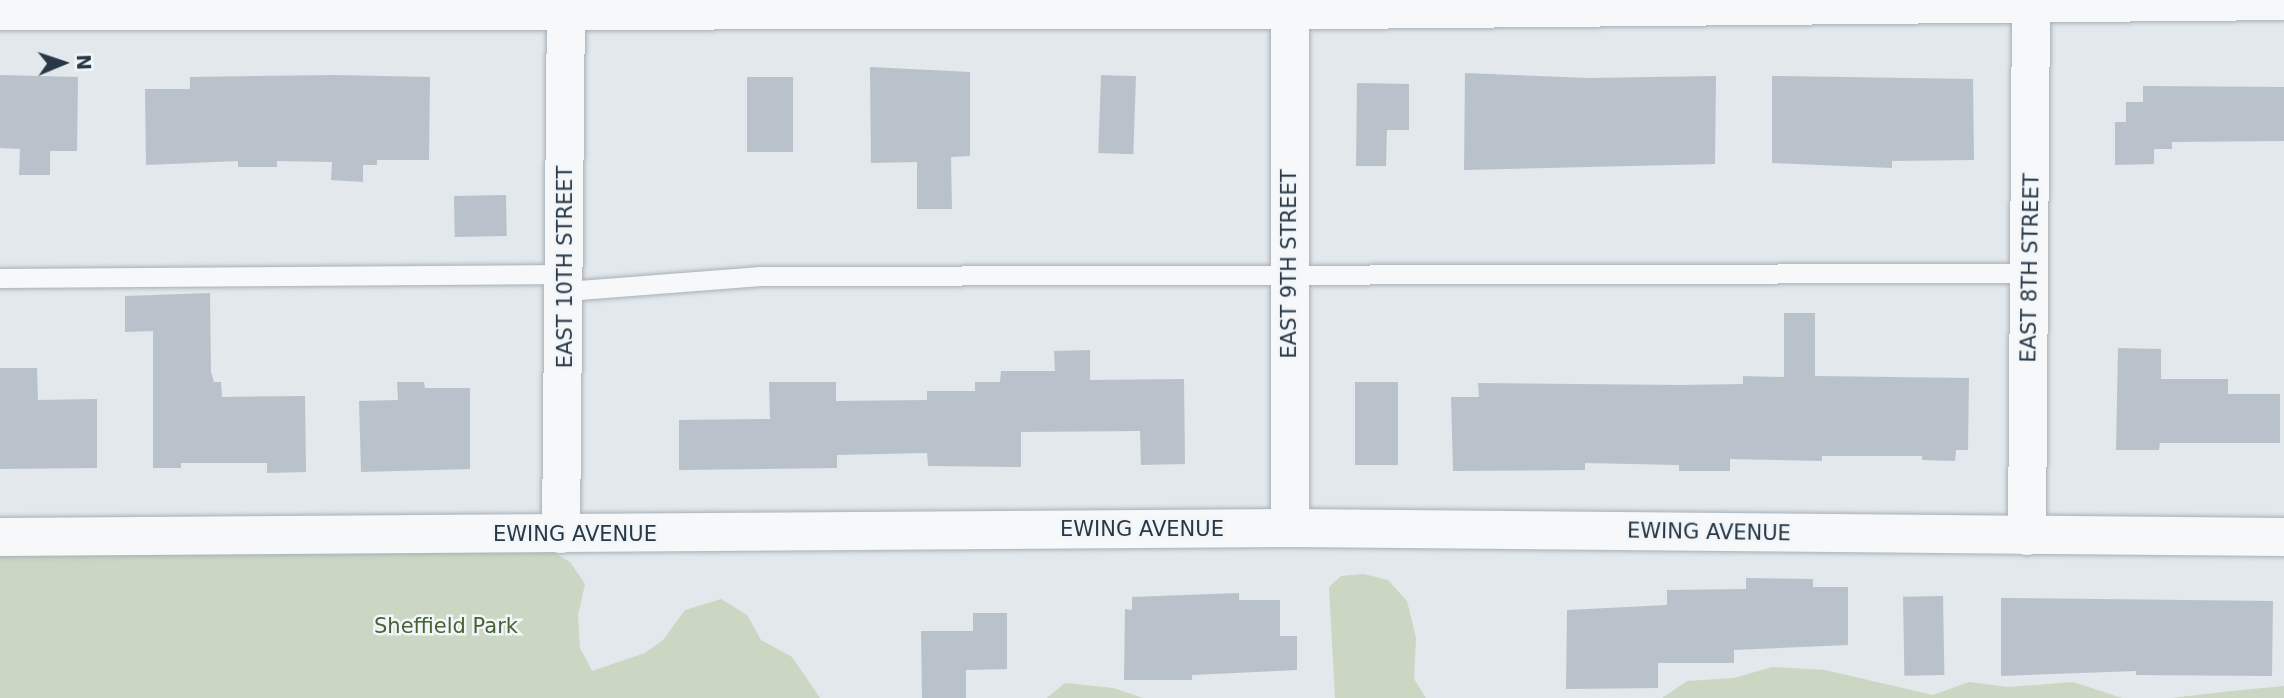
<!DOCTYPE html>
<style>
body{margin:0}
#map{position:relative;width:2284px;height:698px;overflow:hidden;background:#e2e8ec;font-family:"DejaVu Sans",sans-serif}
div>[style]{position:absolute}
[style*='--x']{left:calc(var(--x)*1px);top:calc(var(--y)*1px);width:calc(var(--w)*1px);rotate:calc(var(--a)*1deg)}
.green>*{inset:0;background:#cbd6c3}
.building>*{inset:0;background:#b9c2ca;transform-origin:0 0}
.roads{filter:drop-shadow(0 0 2px #a6b0b7) drop-shadow(0 0 2px #a6b0b7)}
.lane>*{height:19px;margin:-9.5px;padding:0 9.5px;transform-origin:9.5px;border-radius:9.5px;background:#f6f8f9}
.street>*{height:38px;margin:-19px;padding:0 19px;transform-origin:19px;border-radius:19px;background:#f6f8f9}
span{translate:-50% -50%;white-space:nowrap;text-align:center;line-height:1.15;-webkit-text-stroke:5px #f2f6f9;paint-order:stroke}
.street-label{font-size:21px;color:#283846}
.park-label{font-size:21px;color:#466334}
.north{position:absolute;left:28px;top:28px;width:70px;height:70px;-webkit-text-stroke:5px #f2f6f9;paint-order:stroke;rotate:88deg;font-size:19px;font-weight:700;line-height:28px;text-align:center;color:#283846}
.north::after{content:'';display:block;margin:auto;width:24px;height:32px;background:#283846;clip-path:polygon(50% 0,100% 100%,50% 72%,0 100%)}
</style>
<div id="map">
<div class="green">
<div style="clip-path:polygon(540px 544px,570px 562px,585px 584px,578px 615px,580px 648px,592px 671px,645px 653px,663px 640px,685px 610px,721px 599px,747px 615px,761px 640px,792px 657px,820px 698px,0 698px,0 556px,338px 553px)"></div>
<div style="clip-path:polygon(1364px 574px,1388px 580px,1407px 601px,1416px 638px,1414px 679px,1426px 698px,1335px 698px,1329px 587px,1341px 576px)"></div>
<div style="clip-path:polygon(1772px 667px,1825px 670px,1933px 695px,1969px 682px,2008px 687px,2073px 682px,2122px 698px,1662px 698px,1687px 681px,1734px 678px)"></div>
<div style="clip-path:polygon(1065px 683px,1113px 688px,1143px 698px,1047px 698px)"></div>
<div style="clip-path:polygon(2284px 686px,2284px 698px,2171px 698px,2232px 691px)"></div>
</div>
<div class="building">
<div style="clip-path:polygon(870px 67px,970px 72px,970px 156px,951px 157px,952px 209px,917px 209px,917px 162px,871px 163px)"></div>
<div style="clip-path:polygon(1465px 73px,1589px 78px,1716px 76px,1715px 164px,1464px 170px)"></div>
<div style="clip-path:polygon(0 75px,78px 77px,77px 151px,50px 151px,50px 175px,19px 175px,20px 149px,0 148px)"></div>
<div style="clip-path:polygon(334px 75px,430px 77px,429px 160px,377px 160px,377px 165px,363px 165px,363px 182px,331px 180px,332px 162px,277px 161px,277px 167px,238px 167px,238px 161px,146px 165px,145px 89px,190px 89px,190px 77px)"></div>
<div style="left:1101px;top:75px;width:35px;height:78px;rotate:2deg"></div>
<div style="clip-path:polygon(1772px 76px,1973px 79px,1974px 160px,1892px 161px,1892px 168px,1772px 163px)"></div>
<div style="left:747px;top:77px;width:46px;height:75px"></div>
<div style="clip-path:polygon(1357px 83px,1409px 84px,1409px 130px,1387px 130px,1386px 166px,1356px 166px)"></div>
<div style="clip-path:polygon(2143px 86px,2284px 87px,2284px 141px,2172px 142px,2172px 149px,2154px 149px,2154px 164px,2115px 165px,2115px 122px,2126px 122px,2126px 102px,2143px 102px)"></div>
<div style="left:506px;top:195px;width:41px;height:52px;rotate:89deg"></div>
<div style="clip-path:polygon(210px 293px,211px 372px,214px 382px,221px 382px,222px 397px,305px 396px,306px 472px,267px 473px,267px 463px,181px 463px,181px 468px,153px 468px,153px 331px,125px 332px,125px 296px)"></div>
<div style="clip-path:polygon(1784px 313px,1815px 313px,1815px 376px,1969px 378px,1968px 450px,1956px 450px,1955px 461px,1922px 460px,1922px 456px,1822px 456px,1822px 461px,1730px 459px,1730px 471px,1679px 471px,1679px 465px,1585px 463px,1585px 470px,1453px 471px,1451px 397px,1479px 397px,1478px 383px,1680px 385px,1743px 384px,1743px 376px,1784px 377px)"></div>
<div style="clip-path:polygon(2118px 348px,2161px 349px,2161px 379px,2228px 379px,2228px 394px,2280px 394px,2280px 443px,2160px 443px,2159px 450px,2116px 450px)"></div>
<div style="clip-path:polygon(1090px 350px,1090px 380px,1184px 379px,1185px 464px,1141px 465px,1140px 431px,1021px 432px,1021px 467px,928px 466px,927px 453px,837px 455px,837px 468px,679px 470px,679px 420px,770px 419px,769px 382px,836px 382px,836px 401px,927px 400px,927px 391px,975px 391px,975px 382px,1000px 382px,1001px 371px,1055px 371px,1054px 351px)"></div>
<div style="clip-path:polygon(0 368px,37px 368px,38px 400px,97px 399px,97px 468px,0 469px)"></div>
<div style="clip-path:polygon(397px 382px,424px 382px,425px 388px,470px 388px,470px 469px,361px 472px,359px 401px,398px 400px)"></div>
<div style="left:1355px;top:382px;width:43px;height:83px"></div>
<div style="clip-path:polygon(1746px 578px,1813px 579px,1813px 587px,1848px 587px,1848px 645px,1734px 650px,1734px 663px,1658px 663px,1658px 688px,1566px 689px,1567px 610px,1667px 605px,1667px 590px,1746px 589px)"></div>
<div style="clip-path:polygon(1239px 593px,1239px 600px,1280px 600px,1280px 636px,1297px 636px,1297px 670px,1192px 675px,1192px 680px,1124px 680px,1125px 609px,1132px 610px,1132px 597px)"></div>
<div style="left:1943px;top:596px;width:79px;height:40px;rotate:89deg"></div>
<div style="clip-path:polygon(2001px 598px,2273px 601px,2272px 676px,2136px 675px,2136px 671px,2001px 676px)"></div>
<div style="clip-path:polygon(973px 613px,1007px 613px,1007px 669px,966px 670px,966px 698px,922px 698px,921px 631px,973px 631px)"></div>
</div>
<div class="roads">
<div class="lane">
<div style="--x:0;--y:278;--w:566;--a:-0.4"></div>
<div style="--x:566;--y:291;--w:195;--a:-4.4"></div>
<div style="--x:760;--y:276;--w:1270;--a:-0.14"></div>
</div>
<div class="street">
<div style="--x:1290;--y:0;--w:528;--a:90"></div>
<div style="--x:0;--y:11;--w:1335;--a:-0.04"></div>
<div style="--x:1335;--y:10;--w:949;--a:-0.54"></div>
<div style="--x:561;--y:534;--w:534;--a:-89.46"></div>
<div style="--x:2027;--y:536;--w:536;--a:-89.57"></div>
<div style="--x:0;--y:537;--w:1290;--a:-0.4"></div>
<div style="--x:1290;--y:528;--w:994;--a:0.52"></div>
</div>
</div>
<div class="street-label">
<span style="left:1289px;top:264px;rotate:-90deg">EAST 9TH STREET</span>
<span style="left:565px;top:267px;rotate:-90deg">EAST 10TH STREET</span>
<span style="left:2030px;top:268px;rotate:-89deg">EAST 8TH STREET</span>
<span style="left:1142px;top:529px">EWING AVENUE</span>
<span style="left:1709px;top:532px;rotate:1deg">EWING AVENUE</span>
<span style="left:575px;top:534px">EWING AVENUE</span>
</div>
<div class="park-label">
<span style="left:446px;top:626px">Sheffield Park</span>
</div>
<div class="north">N</div>
</div>
